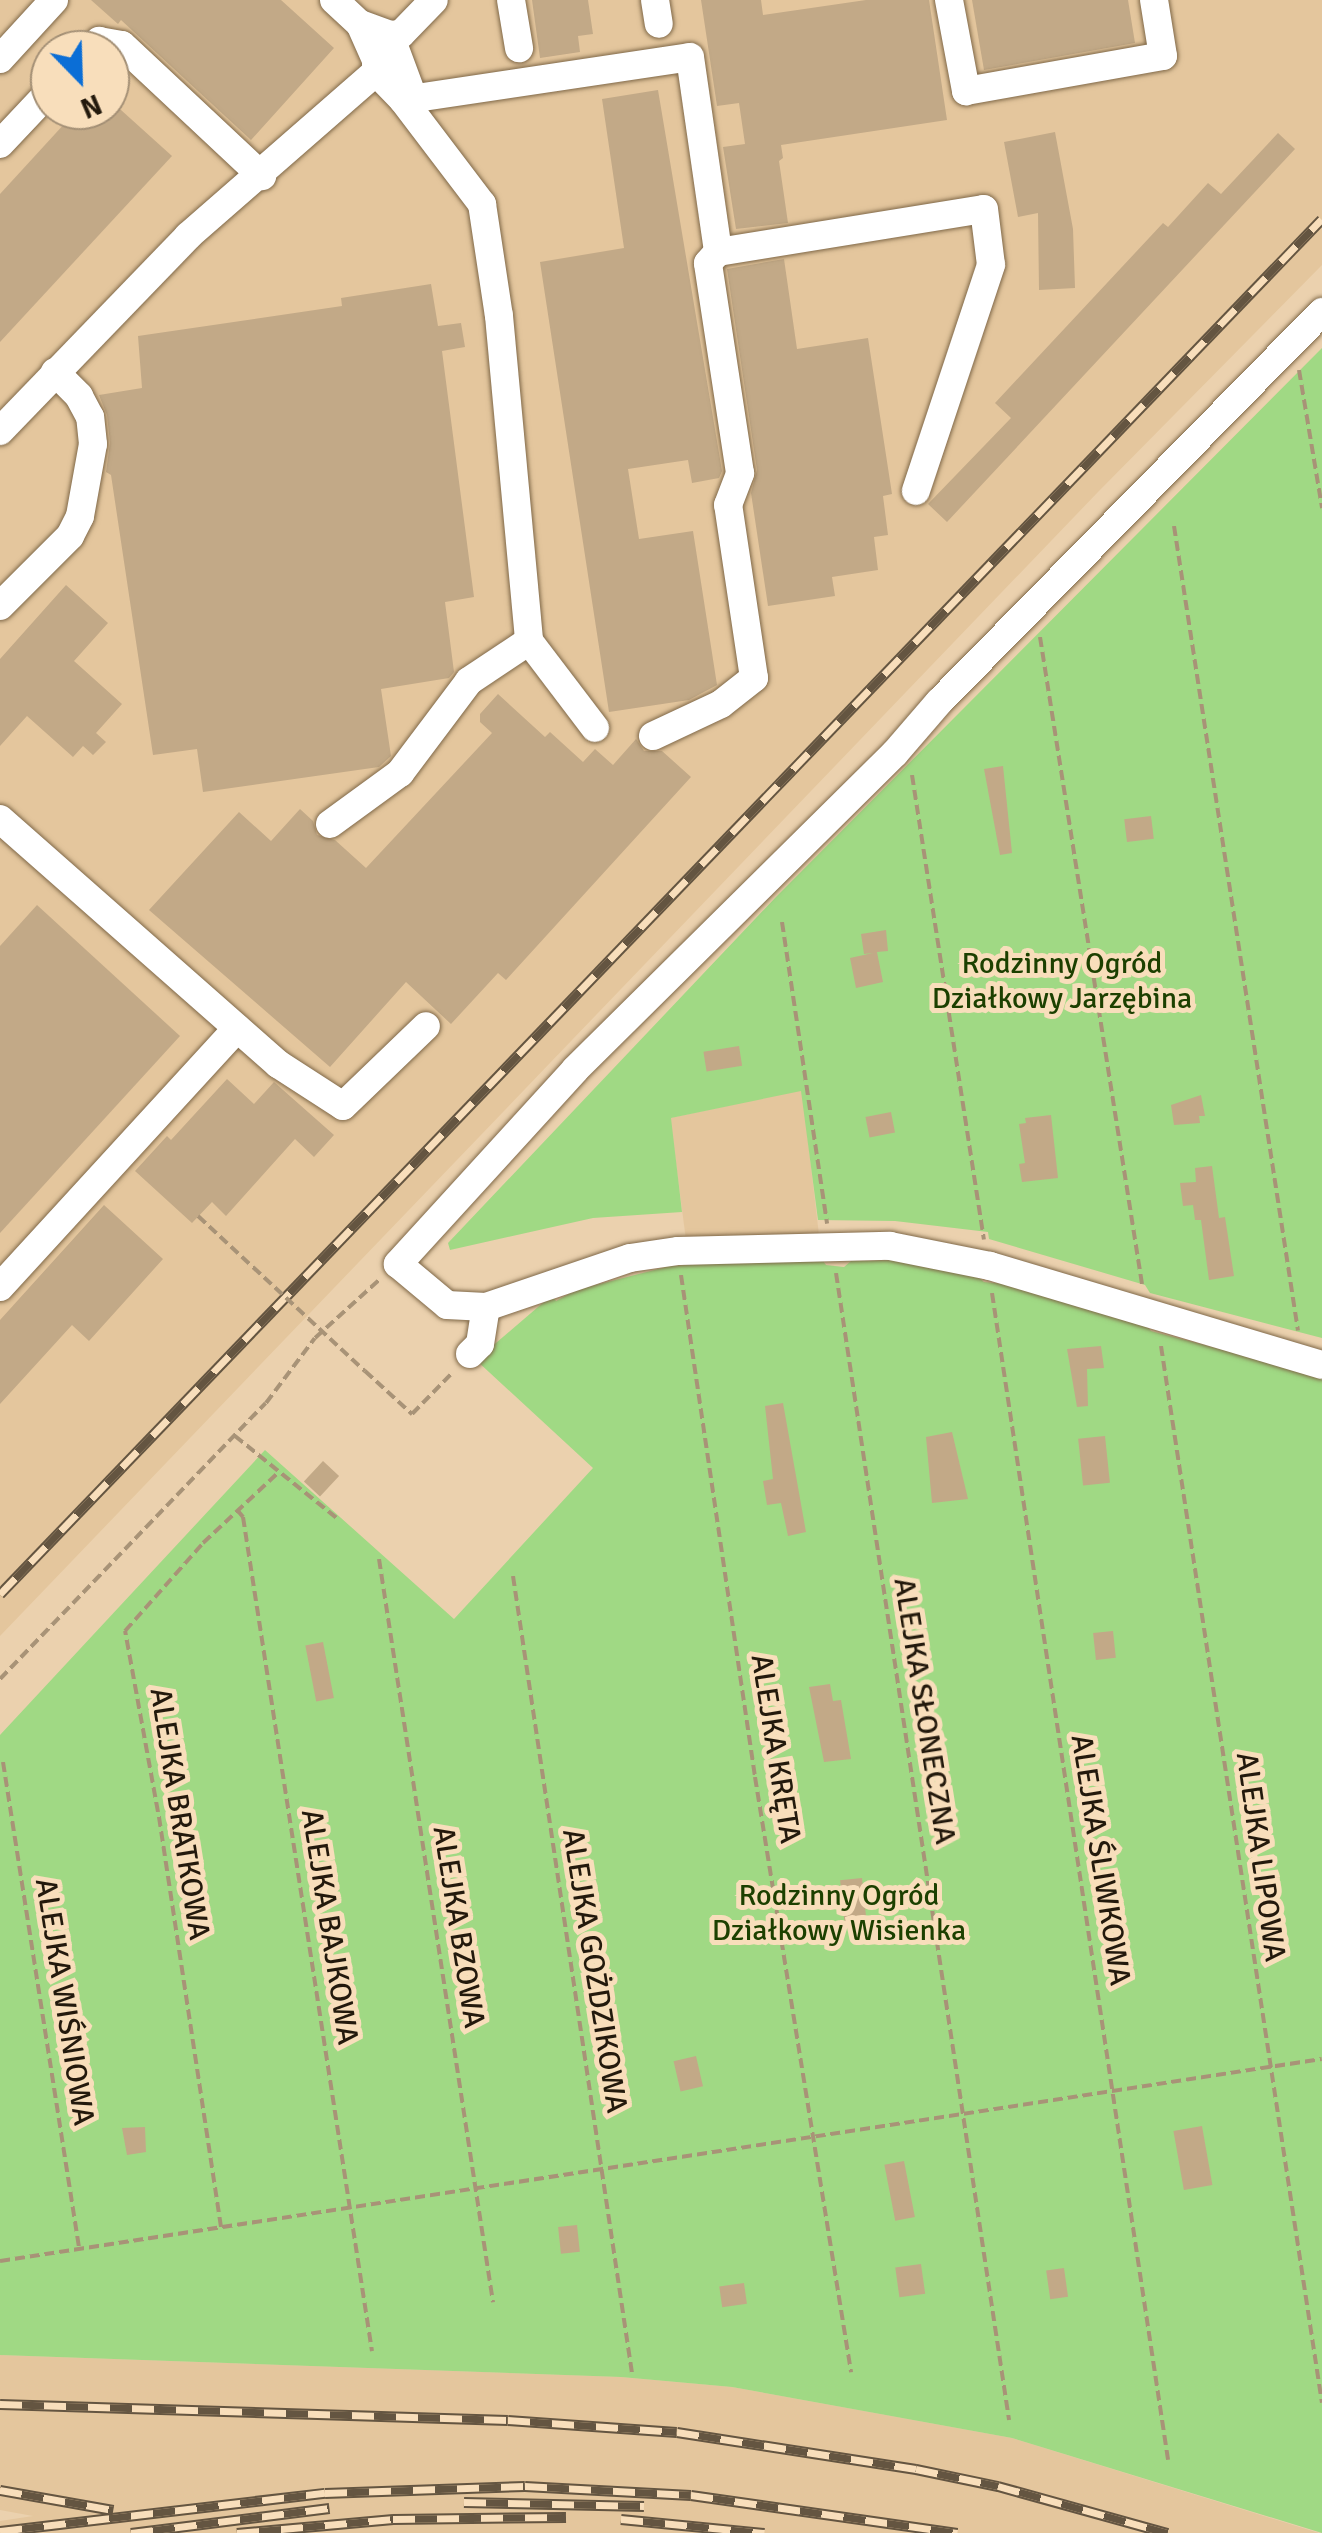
<!DOCTYPE html>
<meta charset="utf-8">
<style>
body{margin:0}
#map{position:relative;width:1322px;height:2533px;overflow:hidden;background:#ebd1ae;font-family:Signika,sans-serif}
div>[style]{position:absolute}
[style*='--x']{left:calc(var(--x)*1px);top:calc(var(--y)*1px);width:calc(var(--w)*1px);rotate:calc(var(--a)*1deg)}
.built>*{inset:0;background:#e4c69d}
.green>*{inset:0;background:#a0d984}
.building>*{inset:0;background:#c2a987;transform-origin:0 0}
.path>*{height:4px;margin-top:-2px;transform-origin:0;background:repeating-linear-gradient(90deg,#a89377 0 10px,transparent 0 15px)}
.roads{filter:drop-shadow(0 0 2px #7f6848) drop-shadow(0 0 2px #7f6848)}
.minor>*{height:28px;margin:-14px;padding:0 14px;transform-origin:14px;border-radius:14px;background:#fff}
.rail>*{height:11px;margin-top:-5.5px;transform-origin:0;background:repeating-linear-gradient(90deg,#f8debb 0 22px,#645541 0 44px);box-sizing:border-box;border-block:2px solid #645541}
.path-bridge>*{height:4px;margin-top:-2px;transform-origin:0;background:repeating-linear-gradient(90deg,#a89377 0 10px,transparent 0 15px)}
span{translate:-50% -50%;white-space:nowrap;text-align:center;line-height:1.15;-webkit-text-stroke:10px #f8debb;paint-order:stroke}
.park-label{font-size:30px;color:#1c4000}
.street-label{font-size:30px;color:#23190c}
.north{position:absolute;left:30px;top:30px;width:100px;height:100px;box-sizing:border-box;background:#f8debb;border:2px solid #a38f75;border-radius:50%;rotate:157deg;font-size:28px;font-weight:700;line-height:40px;text-align:center;color:#23190c}
.north::after{content:'';display:block;margin:auto;width:35px;height:45px;background:#0b6ed6;clip-path:polygon(50% 0,100% 100%,50% 72%,0 100%)}
</style>
<div id="map">
<div class="built">
<div style="clip-path:polygon(evenodd,0 0,1322px 0,1322px 265px,1098px 492px,0 1636px,0 0,50px 50px,110px 50px,110px 110px,50px 110px,50px 50px)"></div>
<div style="clip-path:polygon(802px 1090px,819px 1235px,686px 1240px,670px 1118px)"></div>
<div style="clip-path:polygon(0 2355px,621px 2377px,732px 2387px,1012px 2438px,1319px 2533px,0 2533px,0 2521px,33px 2516px,0 2510px)"></div>
</div>
<div class="green">
<div style="clip-path:polygon(1322px 348px,1322px 1338px,1150px 1293px,1145px 1285px,989px 1239px,988px 1232px,895px 1221px,818px 1220px,801px 1091px,671px 1118px,682px 1212px,593px 1218px,450px 1250px,448px 1243px,775px 898px)"></div>
<div style="clip-path:polygon(821px 1258px,826px 1265px,844px 1267px,851px 1261px,903px 1260px,976px 1275px,984px 1282px,1005px 1284px,1147px 1326px,1151px 1331px,1322px 1376px,1322px 2533px,1012px 2438px,732px 2387px,621px 2377px,0 2355px,0 1735px,265px 1450px,454px 1619px,593px 1468px,476px 1360px,552px 1295px,556px 1301px,576px 1290px,670px 1266px)"></div>
</div>
<div class="building">
<div style="clip-path:polygon(91px 0,281px 0,334px 48px,251px 140px,121px 20px,118px 24px)"></div>
<div style="clip-path:polygon(532px 0,588px 0,593px 34px,578px 36px,580px 52px,540px 58px)"></div>
<div style="clip-path:polygon(701px 0,761px 0,763px 15px,866px 0,929px 0,947px 120px,781px 145px,783px 158px,779px 161px,788px 223px,736px 229px,723px 147px,745px 144px,739px 103px,717px 106px)"></div>
<div style="clip-path:polygon(972px 0,1128px 0,1135px 43px,984px 70px)"></div>
<div style="clip-path:polygon(658px 90px,722px 471px,719px 478px,692px 483px,688px 460px,628px 469px,639px 539px,693px 531px,717px 685px,689px 700px,609px 712px,540px 262px,624px 248px,602px 99px)"></div>
<div style="clip-path:polygon(77px 110px,121px 110px,172px 156px,0 342px,0 194px)"></div>
<div style="clip-path:polygon(1055px 132px,1073px 229px,1075px 288px,1039px 290px,1038px 213px,1018px 217px,1004px 142px)"></div>
<div style="clip-path:polygon(1278px 133px,1295px 149px,947px 522px,928px 504px,1011px 418px,995px 403px,1163px 223px,1168px 227px,1208px 183px,1221px 194px)"></div>
<div style="clip-path:polygon(784px 259px,797px 349px,868px 338px,892px 494px,883px 496px,888px 535px,874px 537px,878px 570px,832px 577px,835px 596px,768px 606px,751px 493px,757px 470px,727px 269px)"></div>
<div style="clip-path:polygon(431px 284px,438px 326px,461px 323px,465px 347px,442px 351px,474px 597px,445px 602px,454px 672px,449px 678px,381px 689px,391px 756px,379px 767px,203px 792px,197px 749px,153px 755px,111px 475px,106px 472px,110px 443px,107px 415px,99px 395px,142px 388px,138px 336px,342px 306px,341px 298px)"></div>
<div style="clip-path:polygon(66px 585px,108px 623px,74px 661px,122px 704px,96px 733px,106px 742px,93px 755px,83px 746px,73px 757px,27px 716px,0 746px,0 659px)"></div>
<div style="clip-path:polygon(498px 694px,545px 737px,550px 732px,583px 762px,595px 749px,613px 765px,636px 739px,644px 751px,662px 751px,691px 777px,506px 980px,498px 973px,451px 1024px,406px 982px,330px 1067px,149px 910px,239px 812px,271px 841px,300px 809px,313px 821px,317px 835px,335px 840px,366px 868px,492px 733px,480px 722px,480px 714px)"></div>
<div style="clip-path:polygon(1003px 766px,1012px 853px,1000px 855px,984px 769px)"></div>
<div style="left:1151px;top:816px;width:23px;height:27px;rotate:83deg"></div>
<div style="clip-path:polygon(37px 905px,180px 1036px,0 1233px,0 946px)"></div>
<div style="clip-path:polygon(886px 930px,888px 951px,877px 952px,883px 982px,856px 988px,850px 958px,873px 953px,864px 954px,861px 934px)"></div>
<div style="left:739px;top:1046px;width:20px;height:36px;rotate:81deg"></div>
<div style="clip-path:polygon(227px 1079px,254px 1104px,274px 1082px,334px 1135px,314px 1157px,295px 1139px,226px 1216px,212px 1202px,192px 1223px,135px 1171px,167px 1136px,171px 1140px)"></div>
<div style="clip-path:polygon(1201px 1095px,1205px 1116px,1199px 1116px,1200px 1123px,1174px 1125px,1171px 1105px)"></div>
<div style="left:891px;top:1112px;width:21px;height:26px;rotate:79deg"></div>
<div style="clip-path:polygon(1051px 1115px,1058px 1178px,1022px 1182px,1019px 1164px,1025px 1163px,1019px 1124px,1026px 1123px,1025px 1118px)"></div>
<div style="clip-path:polygon(1212px 1166px,1219px 1218px,1225px 1217px,1234px 1276px,1209px 1280px,1201px 1220px,1195px 1220px,1193px 1205px,1183px 1206px,1180px 1183px,1196px 1182px,1195px 1168px)"></div>
<div style="clip-path:polygon(104px 1205px,163px 1259px,89px 1341px,72px 1325px,0 1404px,0 1320px)"></div>
<div style="clip-path:polygon(1101px 1346px,1104px 1368px,1087px 1369px,1088px 1406px,1077px 1407px,1067px 1349px)"></div>
<div style="clip-path:polygon(783px 1403px,806px 1532px,788px 1536px,781px 1503px,767px 1505px,763px 1481px,773px 1479px,765px 1406px)"></div>
<div style="clip-path:polygon(952px 1432px,968px 1499px,932px 1503px,926px 1437px)"></div>
<div style="left:1105px;top:1436px;width:47px;height:27px;rotate:84deg"></div>
<div style="left:323px;top:1461px;width:22px;height:28px;rotate:43deg"></div>
<div style="left:1113px;top:1631px;width:27px;height:20px;rotate:84deg"></div>
<div style="left:323px;top:1642px;width:57px;height:18px;rotate:79deg"></div>
<div style="clip-path:polygon(830px 1684px,833px 1701px,841px 1700px,851px 1759px,824px 1762px,809px 1687px)"></div>
<div style="left:862px;top:1878px;width:45px;height:22px;rotate:84deg"></div>
<div style="left:696px;top:2056px;width:31px;height:23px;rotate:77deg"></div>
<div style="left:1202px;top:2126px;width:60px;height:29px;rotate:80deg"></div>
<div style="clip-path:polygon(145px 2127px,146px 2152px,127px 2155px,122px 2128px)"></div>
<div style="left:904px;top:2161px;width:57px;height:20px;rotate:79deg"></div>
<div style="left:577px;top:2225px;width:27px;height:19px;rotate:84deg"></div>
<div style="left:921px;top:2264px;width:30px;height:26px;rotate:82deg"></div>
<div style="left:1064px;top:2268px;width:29px;height:18px;rotate:82deg"></div>
<div style="left:744px;top:2283px;width:21px;height:25px;rotate:82deg"></div>
</div>
<div class="path">
<div style="--x:1299;--y:370;--w:140;--a:80.5"></div>
<div style="--x:1174;--y:526;--w:814;--a:81.24"></div>
<div style="--x:1040;--y:637;--w:655;--a:81.04"></div>
<div style="--x:912;--y:775;--w:470;--a:81.2"></div>
<div style="--x:782;--y:922;--w:305;--a:81.5"></div>
<div style="--x:836;--y:1273;--w:1160;--a:81.42"></div>
<div style="--x:681;--y:1275;--w:507;--a:81.61"></div>
<div style="--x:755;--y:1777;--w:603;--a:80.83"></div>
<div style="--x:992;--y:1293;--w:1180;--a:81.42"></div>
<div style="--x:1161;--y:1346;--w:1069;--a:81.34"></div>
<div style="--x:365;--y:1371;--w:64;--a:42.5"></div>
<div style="--x:412;--y:1414;--w:59;--a:-45.7"></div>
<div style="--x:235;--y:1436;--w:132;--a:38.9"></div>
<div style="--x:238;--y:1511;--w:8;--a:50"></div>
<div style="--x:243;--y:1517;--w:844;--a:81.21"></div>
<div style="--x:379;--y:1559;--w:752;--a:81.28"></div>
<div style="--x:513;--y:1576;--w:806;--a:81.51"></div>
<div style="--x:0;--y:1679;--w:383;--a:-46.1"></div>
<div style="--x:266;--y:1403;--w:81;--a:-53"></div>
<div style="--x:315;--y:1338;--w:86;--a:-42.2"></div>
<div style="--x:3;--y:1762;--w:493;--a:81.1"></div>
<div style="--x:221;--y:2227;--w:420;--a:-98.6"></div>
<div style="--x:158;--y:1812;--w:184;--a:-100.3"></div>
<div style="--x:125;--y:1631;--w:118;--a:-48.4"></div>
<div style="--x:203;--y:1543;--w:105;--a:-43.1"></div>
<div style="--x:0;--y:2261;--w:1337;--a:-8.69"></div>
</div>
<div class="roads">
<div class="minor">
<div style="--x:334;--y:0;--w:35;--a:43"></div>
<div style="--x:360;--y:24;--w:32;--a:20"></div>
<div style="--x:390;--y:35;--w:11;--a:-5"></div>
<div style="--x:401;--y:34;--w:47;--a:-45.9"></div>
<div style="--x:511;--y:0;--w:49;--a:80.5"></div>
<div style="--x:655;--y:0;--w:24;--a:81"></div>
<div style="--x:949;--y:0;--w:93;--a:79.4"></div>
<div style="--x:966;--y:91;--w:200;--a:-10.1"></div>
<div style="--x:1163;--y:56;--w:57;--a:-99.1"></div>
<div style="--x:390;--y:35;--w:69;--a:69.7"></div>
<div style="--x:90;--y:50;--w:13;--a:-45"></div>
<div style="--x:99;--y:41;--w:23;--a:10"></div>
<div style="--x:122;--y:45;--w:192;--a:43.1"></div>
<div style="--x:0;--y:59;--w:80;--a:-47.5"></div>
<div style="--x:376;--y:72;--w:39;--a:46"></div>
<div style="--x:403;--y:100;--w:290;--a:-8.5"></div>
<div style="--x:690;--y:57;--w:197;--a:81.8"></div>
<div style="--x:403;--y:100;--w:131;--a:52.8"></div>
<div style="--x:482;--y:204;--w:113;--a:81.4"></div>
<div style="--x:499;--y:316;--w:326;--a:84.7"></div>
<div style="--x:529;--y:641;--w:109;--a:52.8"></div>
<div style="--x:0;--y:144;--w:73;--a:-46.7"></div>
<div style="--x:1322;--y:312;--w:547;--a:134.48"></div>
<div style="--x:939;--y:702;--w:67;--a:130.8"></div>
<div style="--x:895;--y:753;--w:450;--a:135.3"></div>
<div style="--x:575;--y:1070;--w:263;--a:132.4"></div>
<div style="--x:398;--y:1264;--w:64;--a:39.9"></div>
<div style="--x:447;--y:1305;--w:39;--a:3"></div>
<div style="--x:486;--y:1307;--w:152;--a:-18.8"></div>
<div style="--x:630;--y:1258;--w:49;--a:-8.3"></div>
<div style="--x:678;--y:1251;--w:212;--a:-1.4"></div>
<div style="--x:890;--y:1246;--w:102;--a:11.3"></div>
<div style="--x:990;--y:1266;--w:346;--a:16.6"></div>
<div style="--x:0;--y:431;--w:271;--a:-46"></div>
<div style="--x:188;--y:236;--w:249;--a:-41.1"></div>
<div style="--x:376;--y:72;--w:12;--a:-90"></div>
<div style="--x:376;--y:60;--w:39;--a:-114"></div>
<div style="--x:0;--y:606;--w:99;--a:-45"></div>
<div style="--x:70;--y:536;--w:22;--a:-63"></div>
<div style="--x:80;--y:516;--w:73;--a:-79.8"></div>
<div style="--x:93;--y:444;--w:27;--a:-96"></div>
<div style="--x:90;--y:417;--w:24;--a:-118"></div>
<div style="--x:79;--y:396;--w:34;--a:-135"></div>
<div style="--x:653;--y:736;--w:75;--a:-25.2"></div>
<div style="--x:721;--y:704;--w:42;--a:-38.2"></div>
<div style="--x:754;--y:678;--w:175;--a:-98.5"></div>
<div style="--x:728;--y:505;--w:34;--a:-69"></div>
<div style="--x:740;--y:473;--w:212;--a:-98.7"></div>
<div style="--x:708;--y:263;--w:15;--a:-48"></div>
<div style="--x:718;--y:252;--w:269;--a:-9.2"></div>
<div style="--x:984;--y:209;--w:56;--a:82.9"></div>
<div style="--x:991;--y:265;--w:238;--a:108.4"></div>
<div style="--x:0;--y:819;--w:371;--a:41.4"></div>
<div style="--x:278;--y:1064;--w:77;--a:32.9"></div>
<div style="--x:343;--y:1106;--w:115;--a:-43.9"></div>
<div style="--x:330;--y:824;--w:87;--a:-36.1"></div>
<div style="--x:400;--y:773;--w:115;--a:-53.1"></div>
<div style="--x:469;--y:681;--w:72;--a:-33.7"></div>
<div style="--x:0;--y:1287;--w:351;--a:-47.5"></div>
<div style="--x:470;--y:1354;--w:14;--a:-45"></div>
<div style="--x:480;--y:1344;--w:37;--a:-81"></div>
</div>
</div>
<div class="rail">
<div style="--x:0;--y:1594;--w:1907;--a:-46.13"></div>
<div style="--x:0;--y:2404;--w:508;--a:1.8"></div>
<div style="--x:508;--y:2420;--w:169;--a:4.1"></div>
<div style="--x:677;--y:2432;--w:242;--a:8.8"></div>
<div style="--x:916;--y:2469;--w:84;--a:11.7"></div>
<div style="--x:998;--y:2486;--w:176;--a:15.5"></div>
<div style="--x:0;--y:2490;--w:115;--a:10"></div>
<div style="--x:464;--y:2502;--w:180;--a:1.3"></div>
<div style="--x:621;--y:2519;--w:144;--a:5.6"></div>
<div style="--x:0;--y:2531;--w:327;--a:-6.7"></div>
<div style="--x:325;--y:2493;--w:200;--a:-2"></div>
<div style="--x:525;--y:2486;--w:166;--a:3.1"></div>
<div style="--x:691;--y:2495;--w:269;--a:8.1"></div>
<div style="--x:131;--y:2533;--w:200;--a:-7.2"></div>
<div style="--x:237;--y:2533;--w:157;--a:-5.1"></div>
<div style="--x:393;--y:2519;--w:173;--a:-0.7"></div>
</div>
<div class="path-bridge">
<div style="--x:198;--y:1216;--w:228;--a:42.9"></div>
</div>
<div class="park-label">
<span style="left:1062px;top:981px">Rodzinny Ogród<br>Działkowy Jarzębina</span>
<span style="left:839px;top:1913px">Rodzinny Ogród<br>Działkowy Wisienka</span>
</div>
<div class="street-label">
<span style="left:924px;top:1711px;rotate:81deg">ALEJKA SŁONECZNA</span>
<span style="left:775px;top:1749px;rotate:81deg">ALEJKA KRĘTA</span>
<span style="left:179px;top:1814px;rotate:81deg">ALEJKA BRATKOWA</span>
<span style="left:1260px;top:1857px;rotate:82deg">ALEJKA LIPOWA</span>
<span style="left:1100px;top:1860px;rotate:81deg">ALEJKA ŚLIWKOWA</span>
<span style="left:329px;top:1927px;rotate:81deg">ALEJKA BAJKOWA</span>
<span style="left:458px;top:1927px;rotate:81deg">ALEJKA BZOWA</span>
<span style="left:594px;top:1971px;rotate:81deg">ALEJKA GOŻDZIKOWA</span>
<span style="left:64px;top:2002px;rotate:81deg">ALEJKA WIŚNIOWA</span>
</div>
<div class="north">N</div>
</div>
